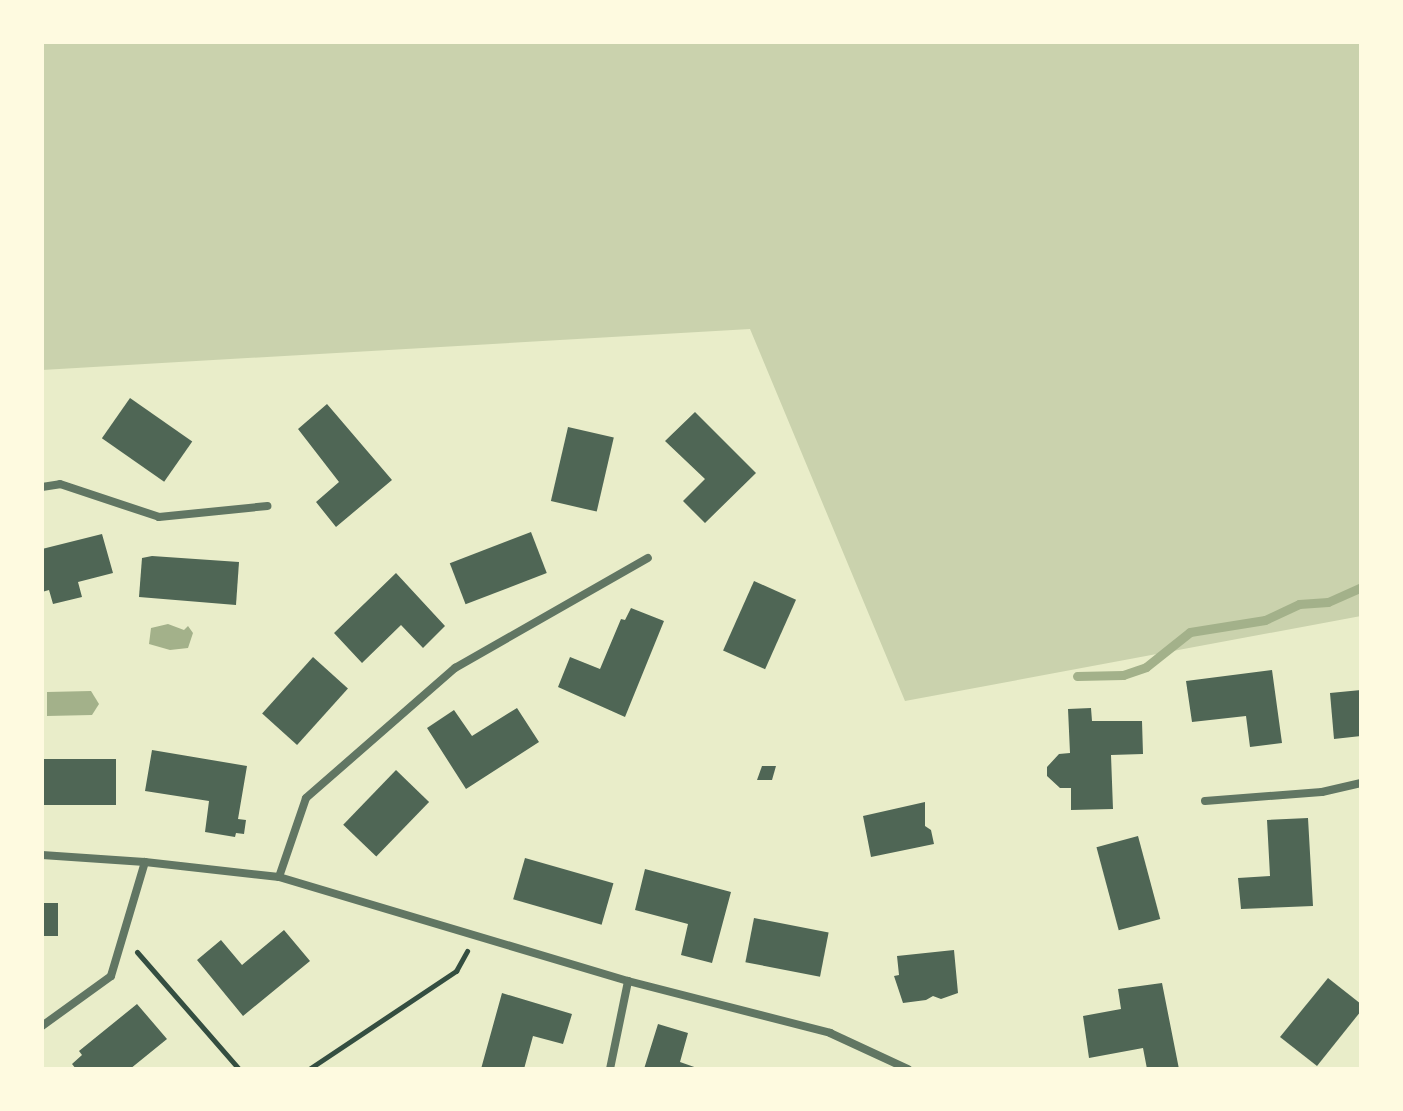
<!DOCTYPE html>
<style>
body{margin:0}
#map{position:relative;width:1403px;height:1111px;overflow:hidden;background:#e9edc9;font-family:Roboto,sans-serif}
div>[style]{position:absolute}
[style*='--x']{left:calc(var(--x)*1px);top:calc(var(--y)*1px);width:calc(var(--w)*1px);rotate:calc(var(--a)*1deg)}
.green>*{inset:0;background:#cad2ad}
.water>*{inset:0;background:#a3b18a}
.stream>*{height:9px;margin:-4.5px;padding:0 4.5px;transform-origin:4.5px;border-radius:4.5px;background:#a3b18a}
.building>*{inset:0;background:#4f6655;transform-origin:0 0}
.path>*{height:5px;margin:-2.5px;padding:0 2.5px;transform-origin:2.5px;border-radius:2.5px;background:#344e41}
.minor>*{height:8px;margin:-4px;padding:0 4px;transform-origin:4px;border-radius:4px;background:#617663}
span{translate:-50% -50%;white-space:nowrap;text-align:center;line-height:1.15;-webkit-text-stroke:6px #fefae0;paint-order:stroke}
.frame{position:absolute;inset:0;border:44px solid #fefae0;pointer-events:none}
</style>
<div id="map">
<div class="green">
<div style="clip-path:polygon(42px 42px,1361px 42px,1361px 616px,905px 701px,750px 329px,42px 370px)"></div>
</div>
<div class="water">
<div style="clip-path:polygon(168px 624px,184px 630px,188px 626px,193px 633px,188px 648px,170px 650px,149px 644px,151px 628px)"></div>
<div style="clip-path:polygon(91px 691px,99px 704px,92px 715px,47px 716px,47px 692px)"></div>
</div>
<div class="stream">
<div style="--x:1077;--y:676;--w:46;--a:-1.2"></div>
<div style="--x:1123;--y:675;--w:24;--a:-19"></div>
<div style="--x:1146;--y:667;--w:56;--a:-38.5"></div>
<div style="--x:1190;--y:632;--w:76;--a:-9.1"></div>
<div style="--x:1265;--y:620;--w:38;--a:-25"></div>
<div style="--x:1299;--y:604;--w:29;--a:-4"></div>
<div style="--x:1328;--y:602;--w:36;--a:-24"></div>
</div>
<div class="building">
<div style="left:130px;top:398px;width:76px;height:49px;rotate:35deg"></div>
<div style="clip-path:polygon(327px 404px,392px 480px,336px 527px,316px 502px,339px 482px,298px 429px)"></div>
<div style="clip-path:polygon(695px 412px,756px 473px,705px 523px,683px 501px,705px 479px,665px 441px)"></div>
<div style="left:568px;top:427px;width:47px;height:76px;rotate:13deg"></div>
<div style="left:531px;top:532px;width:44px;height:87px;rotate:69deg"></div>
<div style="clip-path:polygon(102px 534px,113px 573px,78px 582px,82px 597px,53px 604px,49px 590px,42px 592px,42px 549px)"></div>
<div style="clip-path:polygon(152px 556px,239px 562px,236px 605px,139px 597px,142px 558px)"></div>
<div style="clip-path:polygon(396px 573px,445px 626px,423px 648px,401px 625px,362px 663px,334px 633px)"></div>
<div style="left:754px;top:581px;width:46px;height:76px;rotate:24deg"></div>
<div style="clip-path:polygon(631px 608px,664px 621px,625px 717px,558px 687px,570px 657px,600px 669px,621px 619px,625px 620px)"></div>
<div style="left:313px;top:657px;width:47px;height:76px;rotate:42deg"></div>
<div style="clip-path:polygon(1272px 670px,1282px 743px,1250px 747px,1246px 716px,1192px 722px,1186px 681px)"></div>
<div style="clip-path:polygon(1361px 690px,1361px 736px,1334px 739px,1330px 693px)"></div>
<div style="clip-path:polygon(517px 708px,539px 742px,466px 789px,427px 728px,454px 710px,472px 736px)"></div>
<div style="clip-path:polygon(1091px 708px,1092px 721px,1142px 721px,1143px 754px,1111px 755px,1113px 809px,1071px 810px,1071px 788px,1060px 788px,1047px 776px,1047px 767px,1059px 754px,1070px 753px,1068px 709px)"></div>
<div style="clip-path:polygon(152px 750px,247px 766px,238px 819px,246px 820px,244px 834px,236px 833px,235px 837px,205px 832px,209px 801px,145px 791px)"></div>
<div style="left:42px;top:759px;width:74px;height:46px"></div>
<div style="clip-path:polygon(762px 766px,776px 766px,772px 780px,757px 780px)"></div>
<div style="left:396px;top:770px;width:46px;height:76px;rotate:44deg"></div>
<div style="clip-path:polygon(925px 802px,925px 826px,931px 830px,934px 844px,871px 857px,863px 816px)"></div>
<div style="clip-path:polygon(1308px 818px,1313px 906px,1241px 909px,1238px 878px,1270px 876px,1267px 820px)"></div>
<div style="left:1138px;top:836px;width:86px;height:43px;rotate:75deg"></div>
<div style="left:525px;top:858px;width:92px;height:43px;rotate:16deg"></div>
<div style="clip-path:polygon(645px 869px,731px 892px,712px 963px,681px 955px,688px 924px,635px 910px)"></div>
<div style="left:42px;top:903px;width:16px;height:33px"></div>
<div style="left:754px;top:918px;width:76px;height:45px;rotate:11deg"></div>
<div style="clip-path:polygon(284px 930px,310px 961px,243px 1016px,197px 960px,221px 940px,242px 965px)"></div>
<div style="clip-path:polygon(954px 950px,958px 993px,941px 999px,933px 996px,926px 1000px,903px 1003px,894px 976px,899px 975px,897px 956px)"></div>
<div style="clip-path:polygon(1328px 978px,1361px 1004px,1361px 1011px,1317px 1066px,1280px 1037px)"></div>
<div style="clip-path:polygon(1162px 983px,1179px 1069px,1147px 1069px,1143px 1048px,1089px 1058px,1083px 1016px,1121px 1009px,1118px 989px)"></div>
<div style="clip-path:polygon(502px 993px,572px 1014px,563px 1044px,533px 1036px,524px 1069px,481px 1069px)"></div>
<div style="clip-path:polygon(137px 1004px,167px 1039px,130px 1069px,76px 1069px,72px 1064px,82px 1055px,79px 1051px)"></div>
<div style="clip-path:polygon(658px 1024px,688px 1033px,680px 1062px,700px 1069px,644px 1069px)"></div>
</div>
<div class="path">
<div style="--x:137;--y:952;--w:155;--a:48.9"></div>
<div style="--x:309;--y:1069;--w:177;--a:-33.7"></div>
<div style="--x:456;--y:971;--w:23;--a:-61"></div>
</div>
<div class="minor">
<div style="--x:42;--y:487;--w:18;--a:-9"></div>
<div style="--x:60;--y:484;--w:104;--a:18.4"></div>
<div style="--x:159;--y:517;--w:109;--a:-5.8"></div>
<div style="--x:1205;--y:801;--w:117;--a:-4.4"></div>
<div style="--x:1322;--y:792;--w:40;--a:-13"></div>
<div style="--x:42;--y:855;--w:103;--a:3.9"></div>
<div style="--x:145;--y:862;--w:135;--a:6.4"></div>
<div style="--x:279;--y:877;--w:364;--a:16.6"></div>
<div style="--x:628;--y:981;--w:209;--a:14.4"></div>
<div style="--x:830;--y:1033;--w:86;--a:24.8"></div>
<div style="--x:279;--y:877;--w:83;--a:-71.1"></div>
<div style="--x:306;--y:798;--w:198;--a:-41.1"></div>
<div style="--x:455;--y:668;--w:222;--a:-29.7"></div>
<div style="--x:42;--y:1026;--w:85;--a:-35.9"></div>
<div style="--x:111;--y:976;--w:119;--a:-73.4"></div>
<div style="--x:610;--y:1069;--w:90;--a:-78.4"></div>
</div>
<div class="frame"></div>
</div>
